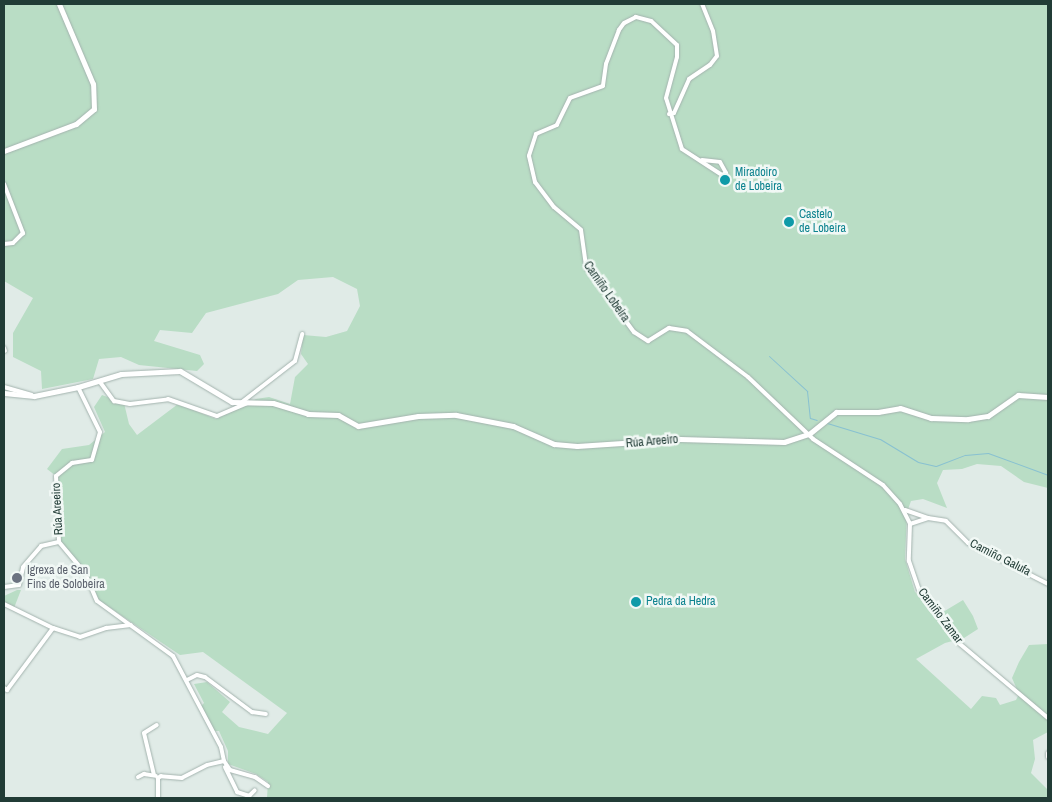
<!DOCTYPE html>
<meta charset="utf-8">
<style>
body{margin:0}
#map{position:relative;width:1052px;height:802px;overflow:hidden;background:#e0ebe7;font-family:"Archivo Narrow",sans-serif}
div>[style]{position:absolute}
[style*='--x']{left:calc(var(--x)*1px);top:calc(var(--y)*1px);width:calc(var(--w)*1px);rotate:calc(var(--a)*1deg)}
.green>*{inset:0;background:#b9ddc5}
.stream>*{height:1px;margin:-0.5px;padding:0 0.5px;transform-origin:0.5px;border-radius:0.5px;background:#88c1d1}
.roads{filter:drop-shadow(0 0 1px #a3b3ae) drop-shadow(0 0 1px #a3b3ae)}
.street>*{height:4px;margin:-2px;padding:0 2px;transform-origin:2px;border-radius:2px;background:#fff}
.secondary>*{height:5px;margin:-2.5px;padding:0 2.5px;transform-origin:2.5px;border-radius:2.5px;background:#fff}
.dots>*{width:14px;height:14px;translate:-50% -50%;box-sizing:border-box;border:2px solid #f1f8f5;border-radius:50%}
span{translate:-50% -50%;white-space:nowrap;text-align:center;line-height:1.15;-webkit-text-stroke:5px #f1f8f5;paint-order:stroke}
.culture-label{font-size:12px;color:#0d838f}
.left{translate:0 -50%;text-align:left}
.street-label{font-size:12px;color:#213c36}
.worship-label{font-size:12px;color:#5b616d}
.frame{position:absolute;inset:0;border:5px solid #213c36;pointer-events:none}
</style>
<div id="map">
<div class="green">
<div style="clip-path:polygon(4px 4px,1048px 4px,1048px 488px,1024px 482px,1001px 466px,977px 464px,962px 469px,943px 470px,937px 483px,947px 508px,923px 499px,911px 501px,907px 512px,905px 559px,915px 592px,943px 612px,963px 600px,973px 616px,978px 629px,964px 638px,945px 643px,916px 659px,971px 709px,982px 696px,996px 698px,1000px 705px,1016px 700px,1019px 694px,1012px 678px,1019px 662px,1029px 645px,1048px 644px,1048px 732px,1033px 740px,1035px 759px,1031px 773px,1048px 790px,1048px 798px,267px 798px,268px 782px,256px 774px,228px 764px,228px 751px,219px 731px,211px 731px,199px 708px,204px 703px,194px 684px,207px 682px,230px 702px,222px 712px,239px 727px,268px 734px,287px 713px,203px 652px,180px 655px,100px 601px,59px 542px,56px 476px,47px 469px,62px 449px,89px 445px,105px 432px,94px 407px,102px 395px,124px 403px,129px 424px,137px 435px,178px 404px,216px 419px,256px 399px,269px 397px,290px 404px,295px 377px,308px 364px,301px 354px,303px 335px,326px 337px,347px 331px,360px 306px,357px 289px,333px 277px,298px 280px,278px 294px,206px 313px,192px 333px,160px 330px,154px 341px,200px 355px,204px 364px,197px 371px,139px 365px,121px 357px,99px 359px,93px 379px,42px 389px,41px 371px,13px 357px,13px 333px,33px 298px,4px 281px)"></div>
<div style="clip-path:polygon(17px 590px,21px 590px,14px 608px,4px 602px,4px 596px)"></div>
</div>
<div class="stream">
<div style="--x:769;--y:356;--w:52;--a:42.6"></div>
<div style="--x:807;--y:391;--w:27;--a:84"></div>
<div style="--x:810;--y:418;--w:7;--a:16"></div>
<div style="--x:827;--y:423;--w:55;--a:16.8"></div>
<div style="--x:880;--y:439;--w:44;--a:31.2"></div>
<div style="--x:918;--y:462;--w:18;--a:13"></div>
<div style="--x:936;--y:466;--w:31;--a:-21"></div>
<div style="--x:965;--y:455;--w:23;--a:-5"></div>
<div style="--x:988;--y:453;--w:64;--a:20.1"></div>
</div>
<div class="roads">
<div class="street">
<div style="--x:669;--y:114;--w:5;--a:-11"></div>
<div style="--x:674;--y:113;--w:37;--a:-66"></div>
<div style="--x:689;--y:79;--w:25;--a:-34"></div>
<div style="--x:710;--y:65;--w:11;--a:-52"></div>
<div style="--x:717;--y:56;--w:25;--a:-99"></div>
<div style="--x:713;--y:31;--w:29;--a:-112"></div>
<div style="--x:702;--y:160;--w:18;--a:6"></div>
<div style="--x:720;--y:162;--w:13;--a:61"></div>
<div style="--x:726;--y:173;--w:4;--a:153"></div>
<div style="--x:722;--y:175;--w:48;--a:-147"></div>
<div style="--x:682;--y:149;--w:53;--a:-107.4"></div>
<div style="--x:666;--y:98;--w:42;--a:-75"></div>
<div style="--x:677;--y:57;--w:12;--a:-90"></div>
<div style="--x:677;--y:45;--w:35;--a:-137"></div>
<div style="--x:651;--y:21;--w:16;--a:-165"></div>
<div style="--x:636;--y:17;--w:13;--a:153"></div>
<div style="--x:624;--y:23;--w:9;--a:126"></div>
<div style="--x:619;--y:30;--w:36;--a:111"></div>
<div style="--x:606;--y:64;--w:22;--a:98"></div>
<div style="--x:603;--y:86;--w:35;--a:160"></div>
<div style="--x:570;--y:98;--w:30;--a:116"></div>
<div style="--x:557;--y:125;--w:23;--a:157"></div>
<div style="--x:536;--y:134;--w:23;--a:108"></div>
<div style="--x:529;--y:156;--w:27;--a:77"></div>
<div style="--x:535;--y:182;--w:31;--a:53"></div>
<div style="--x:554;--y:207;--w:35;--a:40"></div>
<div style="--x:581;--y:230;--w:37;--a:82"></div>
<div style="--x:586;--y:267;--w:81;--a:53.6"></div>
<div style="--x:634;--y:332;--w:17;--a:33"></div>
<div style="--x:648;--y:341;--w:25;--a:-32"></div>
<div style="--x:669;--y:328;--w:18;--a:9"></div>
<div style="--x:687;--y:331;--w:76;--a:37"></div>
<div style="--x:748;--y:377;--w:90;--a:43.6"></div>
<div style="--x:813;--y:439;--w:84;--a:33.3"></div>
<div style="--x:883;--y:485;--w:25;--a:48"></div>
<div style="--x:900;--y:504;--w:22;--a:63"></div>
<div style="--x:910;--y:524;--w:37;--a:92"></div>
<div style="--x:909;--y:561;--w:31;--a:71"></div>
<div style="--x:919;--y:590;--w:68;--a:52.8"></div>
<div style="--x:960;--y:644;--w:115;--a:40.1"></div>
<div style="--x:4;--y:184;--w:53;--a:68.8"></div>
<div style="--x:23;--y:233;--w:14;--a:135"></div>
<div style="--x:13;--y:243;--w:9;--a:174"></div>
<div style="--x:4;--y:348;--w:3;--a:72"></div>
<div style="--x:100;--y:382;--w:24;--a:54"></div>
<div style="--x:114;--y:401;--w:16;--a:11"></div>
<div style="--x:130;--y:404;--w:38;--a:-7"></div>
<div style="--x:168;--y:399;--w:52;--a:19.1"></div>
<div style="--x:217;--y:416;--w:34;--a:-23"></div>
<div style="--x:4;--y:387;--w:29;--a:16"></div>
<div style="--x:242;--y:402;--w:67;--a:-37.7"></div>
<div style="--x:295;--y:361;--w:28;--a:-75"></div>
<div style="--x:905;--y:510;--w:24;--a:19"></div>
<div style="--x:910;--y:524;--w:19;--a:-18"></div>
<div style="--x:928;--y:518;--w:18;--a:9"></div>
<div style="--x:946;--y:521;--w:31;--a:45"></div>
<div style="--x:968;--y:543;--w:90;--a:27.1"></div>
<div style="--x:59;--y:542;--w:66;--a:-92.6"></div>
<div style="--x:56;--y:476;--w:21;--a:-39"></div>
<div style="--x:72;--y:463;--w:20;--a:-9"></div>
<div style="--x:92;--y:460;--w:29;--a:-74"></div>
<div style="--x:100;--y:432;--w:50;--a:-116.1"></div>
<div style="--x:4;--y:587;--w:15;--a:-8"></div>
<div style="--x:19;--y:585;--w:18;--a:-77"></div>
<div style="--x:23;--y:567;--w:28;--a:-49"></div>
<div style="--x:41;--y:546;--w:18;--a:-13"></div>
<div style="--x:59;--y:542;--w:40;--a:50"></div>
<div style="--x:85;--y:573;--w:30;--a:67"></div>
<div style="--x:97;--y:601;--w:94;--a:35.9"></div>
<div style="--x:173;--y:656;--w:103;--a:62.2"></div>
<div style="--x:221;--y:747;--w:14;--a:78"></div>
<div style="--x:224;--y:761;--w:17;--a:167"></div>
<div style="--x:207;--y:765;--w:28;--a:153"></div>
<div style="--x:182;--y:778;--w:21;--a:-175"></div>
<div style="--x:161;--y:776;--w:4;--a:146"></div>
<div style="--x:158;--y:778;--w:20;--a:90"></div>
<div style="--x:4;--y:604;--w:55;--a:26.1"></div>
<div style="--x:53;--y:628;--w:28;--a:18"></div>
<div style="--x:80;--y:637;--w:28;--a:-19"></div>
<div style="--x:106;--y:628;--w:25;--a:-7"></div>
<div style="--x:187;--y:680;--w:11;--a:-27"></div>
<div style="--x:197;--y:675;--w:8;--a:14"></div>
<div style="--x:205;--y:677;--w:59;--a:36.7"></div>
<div style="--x:252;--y:712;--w:14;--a:8"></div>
<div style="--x:4;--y:688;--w:4;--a:34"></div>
<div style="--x:7;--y:690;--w:77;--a:-53.4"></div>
<div style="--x:1048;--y:753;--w:4;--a:90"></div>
<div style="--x:224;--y:761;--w:11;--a:56"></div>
<div style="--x:230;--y:770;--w:26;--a:16"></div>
<div style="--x:255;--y:777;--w:16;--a:35"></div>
<div style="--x:225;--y:767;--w:28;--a:64"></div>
<div style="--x:237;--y:792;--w:13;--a:18"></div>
<div style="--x:249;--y:796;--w:8;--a:-45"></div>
<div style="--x:154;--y:775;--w:43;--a:-103.4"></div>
<div style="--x:144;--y:733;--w:15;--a:-32"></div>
<div style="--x:138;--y:777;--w:7;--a:-27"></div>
<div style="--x:144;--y:774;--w:12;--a:9"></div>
</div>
<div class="secondary">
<div style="--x:4;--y:151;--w:77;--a:-20.6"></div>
<div style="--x:76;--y:124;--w:23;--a:-40"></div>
<div style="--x:94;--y:109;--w:25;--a:-92"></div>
<div style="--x:93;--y:84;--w:87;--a:-113"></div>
<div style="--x:4;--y:393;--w:30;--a:6"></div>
<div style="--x:34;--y:396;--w:45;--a:-11.6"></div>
<div style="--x:78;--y:387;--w:45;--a:-16.8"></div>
<div style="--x:121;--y:374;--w:59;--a:-2.9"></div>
<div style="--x:180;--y:371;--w:61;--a:30.8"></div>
<div style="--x:232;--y:402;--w:41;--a:1.4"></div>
<div style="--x:273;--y:403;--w:37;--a:17"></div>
<div style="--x:308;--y:414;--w:30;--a:2"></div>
<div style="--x:338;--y:415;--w:23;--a:29"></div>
<div style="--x:358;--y:426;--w:61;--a:-9.5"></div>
<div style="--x:418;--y:416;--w:38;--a:-2"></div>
<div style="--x:456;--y:415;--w:58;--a:10.9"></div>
<div style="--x:513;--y:426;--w:45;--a:23.7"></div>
<div style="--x:554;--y:444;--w:23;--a:5"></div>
<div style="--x:577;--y:446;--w:103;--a:-3.9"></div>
<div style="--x:680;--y:439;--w:104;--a:1.7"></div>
<div style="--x:784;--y:442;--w:26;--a:-18"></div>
<div style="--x:809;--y:434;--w:35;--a:-39"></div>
<div style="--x:836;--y:412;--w:42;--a:0"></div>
<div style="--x:878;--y:412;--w:22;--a:-10"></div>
<div style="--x:900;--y:408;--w:33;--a:18"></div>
<div style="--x:931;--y:418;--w:37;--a:2"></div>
<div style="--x:968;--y:419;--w:20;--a:-9"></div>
<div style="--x:988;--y:416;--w:37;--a:-35"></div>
<div style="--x:1018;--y:395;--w:30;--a:4"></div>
</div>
</div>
<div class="dots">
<div style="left:725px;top:180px;background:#0f9aa8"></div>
<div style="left:789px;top:222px;background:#0f9aa8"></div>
<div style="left:17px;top:578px;background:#6b7280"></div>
<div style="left:636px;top:602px;background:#0f9aa8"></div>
</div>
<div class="culture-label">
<span class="left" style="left:735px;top:180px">Miradoiro<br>de Lobeira</span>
<span class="left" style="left:799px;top:222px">Castelo<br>de Lobeira</span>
<span class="left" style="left:646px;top:602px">Pedra da Hedra</span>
</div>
<div class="street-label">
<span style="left:606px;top:292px;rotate:55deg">Camiño Lobeira</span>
<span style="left:652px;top:442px;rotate:-5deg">Rúa Areeiro</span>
<span style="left:58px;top:509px;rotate:-93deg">Rúa Areeiro</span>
<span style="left:1000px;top:558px;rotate:27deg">Camiño Galufa</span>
<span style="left:940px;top:616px;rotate:53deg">Camiño Zamar</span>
</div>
<div class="worship-label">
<span class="left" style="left:27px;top:578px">Igrexa de San<br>Fins de Solobeira</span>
</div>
<div class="frame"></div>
</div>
